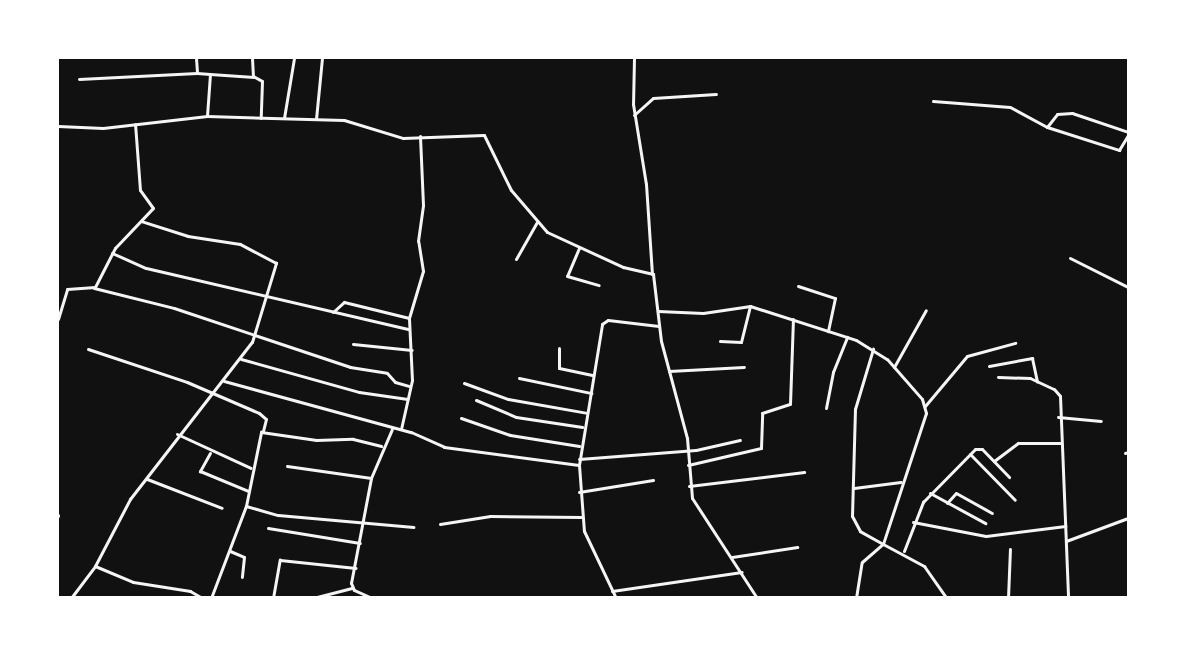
<!DOCTYPE html>
<style>
body{margin:0}
#map{position:relative;width:1186px;height:655px;overflow:hidden;background:#111;font-family:Bitter,serif}
div>[style]{position:absolute}
[style*='--x']{left:calc(var(--x)*1px);top:calc(var(--y)*1px);width:calc(var(--w)*1px);rotate:calc(var(--a)*1deg)}
.minor>*{height:3px;margin:-1.5px;padding:0 1.5px;transform-origin:1.5px;border-radius:1.5px;background:#f5f5f5}
span{translate:-50% -50%;white-space:nowrap;text-align:center;line-height:1.15;-webkit-text-stroke:4px #fff;paint-order:stroke}
.frame{position:absolute;inset:0;border:59px solid #fff;pointer-events:none}
</style>
<div id="map">
<div class="minor">
<div style="--x:196;--y:58;--w:15;--a:86"></div>
<div style="--x:197;--y:73;--w:13;--a:4"></div>
<div style="--x:210;--y:74;--w:42;--a:94.1"></div>
<div style="--x:252;--y:58;--w:18;--a:87"></div>
<div style="--x:253;--y:76;--w:10;--a:29"></div>
<div style="--x:262;--y:81;--w:37;--a:92"></div>
<div style="--x:634;--y:58;--w:46;--a:91.2"></div>
<div style="--x:633;--y:104;--w:81;--a:80.8"></div>
<div style="--x:646;--y:184;--w:90;--a:86.2"></div>
<div style="--x:210;--y:74;--w:44;--a:3.9"></div>
<div style="--x:79;--y:79;--w:118;--a:-2.9"></div>
<div style="--x:933;--y:101;--w:77;--a:4.5"></div>
<div style="--x:1010;--y:107;--w:42;--a:28.4"></div>
<div style="--x:1047;--y:127;--w:16;--a:-52"></div>
<div style="--x:1057;--y:114;--w:15;--a:-4"></div>
<div style="--x:1072;--y:113;--w:59;--a:18.7"></div>
<div style="--x:634;--y:115;--w:25;--a:-42"></div>
<div style="--x:653;--y:98;--w:63;--a:-3.6"></div>
<div style="--x:284;--y:118;--w:61;--a:-80.5"></div>
<div style="--x:316;--y:119;--w:61;--a:-84.4"></div>
<div style="--x:58;--y:126;--w:45;--a:2.5"></div>
<div style="--x:103;--y:128;--w:105;--a:-6.6"></div>
<div style="--x:207;--y:116;--w:137;--a:1.7"></div>
<div style="--x:344;--y:120;--w:62;--a:17"></div>
<div style="--x:403;--y:138;--w:81;--a:-2.1"></div>
<div style="--x:484;--y:135;--w:61;--a:63.9"></div>
<div style="--x:511;--y:190;--w:55;--a:49.4"></div>
<div style="--x:547;--y:232;--w:84;--a:24.7"></div>
<div style="--x:623;--y:267;--w:31;--a:13"></div>
<div style="--x:653;--y:274;--w:67;--a:83.2"></div>
<div style="--x:661;--y:341;--w:100;--a:75"></div>
<div style="--x:687;--y:438;--w:60;--a:85.2"></div>
<div style="--x:692;--y:498;--w:119;--a:57"></div>
<div style="--x:1047;--y:127;--w:76;--a:17.7"></div>
<div style="--x:1119;--y:150;--w:17;--a:-59"></div>
<div style="--x:579;--y:248;--w:30;--a:113"></div>
<div style="--x:567;--y:276;--w:33;--a:16"></div>
<div style="--x:112;--y:253;--w:37;--a:24"></div>
<div style="--x:146;--y:268;--w:270;--a:13.1"></div>
<div style="--x:1070;--y:258;--w:65;--a:26.6"></div>
<div style="--x:516;--y:259;--w:43;--a:-60.4"></div>
<div style="--x:798;--y:286;--w:39;--a:18"></div>
<div style="--x:835;--y:298;--w:34;--a:102"></div>
<div style="--x:94;--y:288;--w:82;--a:14"></div>
<div style="--x:174;--y:308;--w:186;--a:18.5"></div>
<div style="--x:350;--y:367;--w:37;--a:9"></div>
<div style="--x:387;--y:373;--w:12;--a:48"></div>
<div style="--x:395;--y:382;--w:15;--a:16"></div>
<div style="--x:658;--y:311;--w:45;--a:2.5"></div>
<div style="--x:703;--y:313;--w:48;--a:-8.5"></div>
<div style="--x:750;--y:306;--w:111;--a:17.8"></div>
<div style="--x:856;--y:340;--w:36;--a:32"></div>
<div style="--x:887;--y:359;--w:53;--a:48.8"></div>
<div style="--x:922;--y:399;--w:15;--a:74"></div>
<div style="--x:926;--y:413;--w:138;--a:108.2"></div>
<div style="--x:883;--y:544;--w:47;--a:28.2"></div>
<div style="--x:924;--y:566;--w:39;--a:55"></div>
<div style="--x:333;--y:312;--w:15;--a:-42"></div>
<div style="--x:344;--y:302;--w:67;--a:13.8"></div>
<div style="--x:58;--y:319;--w:31;--a:-73"></div>
<div style="--x:67;--y:289;--w:28;--a:-4"></div>
<div style="--x:95;--y:287;--w:44;--a:-62.9"></div>
<div style="--x:115;--y:248;--w:55;--a:-46.5"></div>
<div style="--x:153;--y:208;--w:22;--a:-126"></div>
<div style="--x:140;--y:190;--w:66;--a:-94.3"></div>
<div style="--x:720;--y:341;--w:21;--a:3"></div>
<div style="--x:741;--y:342;--w:37;--a:-76"></div>
<div style="--x:353;--y:344;--w:59;--a:5.8"></div>
<div style="--x:559;--y:348;--w:20;--a:90"></div>
<div style="--x:559;--y:368;--w:35;--a:12"></div>
<div style="--x:88;--y:349;--w:104;--a:18.4"></div>
<div style="--x:187;--y:382;--w:78;--a:23.3"></div>
<div style="--x:259;--y:413;--w:9;--a:41"></div>
<div style="--x:266;--y:419;--w:12;--a:104"></div>
<div style="--x:241;--y:359;--w:123;--a:15.6"></div>
<div style="--x:359;--y:392;--w:49;--a:8.3"></div>
<div style="--x:989;--y:366;--w:44;--a:-10.5"></div>
<div style="--x:1032;--y:358;--w:24;--a:78"></div>
<div style="--x:894;--y:367;--w:65;--a:-60.7"></div>
<div style="--x:669;--y:371;--w:75;--a:-3.1"></div>
<div style="--x:998;--y:377;--w:32;--a:2"></div>
<div style="--x:1030;--y:378;--w:26;--a:25"></div>
<div style="--x:1054;--y:389;--w:9;--a:49"></div>
<div style="--x:1060;--y:396;--w:202;--a:87.7"></div>
<div style="--x:519;--y:378;--w:74;--a:11.8"></div>
<div style="--x:224;--y:381;--w:194;--a:15.3"></div>
<div style="--x:411;--y:432;--w:36;--a:24"></div>
<div style="--x:444;--y:447;--w:136;--a:7.6"></div>
<div style="--x:579;--y:465;--w:66;--a:85.7"></div>
<div style="--x:584;--y:531;--w:74;--a:64.5"></div>
<div style="--x:464;--y:383;--w:47;--a:20"></div>
<div style="--x:508;--y:399;--w:80;--a:10"></div>
<div style="--x:476;--y:400;--w:43;--a:23"></div>
<div style="--x:516;--y:417;--w:67;--a:8.6"></div>
<div style="--x:925;--y:406;--w:65;--a:-50"></div>
<div style="--x:967;--y:356;--w:50;--a:-15.2"></div>
<div style="--x:826;--y:408;--w:37;--a:-79"></div>
<div style="--x:833;--y:372;--w:38;--a:-68"></div>
<div style="--x:1058;--y:417;--w:43;--a:5.3"></div>
<div style="--x:461;--y:418;--w:52;--a:19.1"></div>
<div style="--x:510;--y:435;--w:70;--a:9.1"></div>
<div style="--x:401;--y:429;--w:50;--a:-77.3"></div>
<div style="--x:412;--y:380;--w:62;--a:-92.8"></div>
<div style="--x:409;--y:318;--w:49;--a:-73.4"></div>
<div style="--x:423;--y:271;--w:30;--a:-99"></div>
<div style="--x:418;--y:241;--w:36;--a:-82"></div>
<div style="--x:423;--y:205;--w:69;--a:-92.5"></div>
<div style="--x:177;--y:434;--w:81;--a:24.7"></div>
<div style="--x:210;--y:453;--w:21;--a:119"></div>
<div style="--x:200;--y:471;--w:52;--a:22.6"></div>
<div style="--x:1125;--y:453;--w:3;--a:-18"></div>
<div style="--x:970;--y:454;--w:64;--a:45.6"></div>
<div style="--x:579;--y:459;--w:117;--a:-4.4"></div>
<div style="--x:696;--y:450;--w:45;--a:-12.8"></div>
<div style="--x:994;--y:461;--w:30;--a:-37"></div>
<div style="--x:1018;--y:443;--w:42;--a:0"></div>
<div style="--x:579;--y:465;--w:143;--a:-80.7"></div>
<div style="--x:602;--y:324;--w:7;--a:-34"></div>
<div style="--x:608;--y:320;--w:51;--a:6.7"></div>
<div style="--x:688;--y:465;--w:75;--a:-13.1"></div>
<div style="--x:761;--y:448;--w:35;--a:-88"></div>
<div style="--x:762;--y:413;--w:29;--a:-18"></div>
<div style="--x:790;--y:404;--w:85;--a:-88"></div>
<div style="--x:287;--y:466;--w:85;--a:8.1"></div>
<div style="--x:147;--y:479;--w:80;--a:21.1"></div>
<div style="--x:689;--y:486;--w:116;--a:-6.9"></div>
<div style="--x:854;--y:488;--w:47;--a:-7.3"></div>
<div style="--x:579;--y:492;--w:75;--a:-9.2"></div>
<div style="--x:930;--y:493;--w:63;--a:28.6"></div>
<div style="--x:947;--y:503;--w:13;--a:-48"></div>
<div style="--x:956;--y:493;--w:41;--a:29.1"></div>
<div style="--x:246;--y:506;--w:33;--a:16"></div>
<div style="--x:278;--y:515;--w:136;--a:5.1"></div>
<div style="--x:58;--y:515;--w:1;--a:90"></div>
<div style="--x:913;--y:522;--w:74;--a:10.9"></div>
<div style="--x:986;--y:536;--w:80;--a:-7.2"></div>
<div style="--x:440;--y:524;--w:51;--a:-9.1"></div>
<div style="--x:490;--y:516;--w:91;--a:0.6"></div>
<div style="--x:268;--y:528;--w:93;--a:9.3"></div>
<div style="--x:1066;--y:541;--w:66;--a:-20.4"></div>
<div style="--x:230;--y:551;--w:15;--a:23"></div>
<div style="--x:244;--y:557;--w:20;--a:96"></div>
<div style="--x:904;--y:551;--w:53;--a:-68.8"></div>
<div style="--x:923;--y:502;--w:74;--a:-45.5"></div>
<div style="--x:975;--y:449;--w:7;--a:0"></div>
<div style="--x:982;--y:449;--w:39;--a:46"></div>
<div style="--x:732;--y:557;--w:66;--a:-8.7"></div>
<div style="--x:95;--y:566;--w:41;--a:22.8"></div>
<div style="--x:133;--y:582;--w:58;--a:9"></div>
<div style="--x:190;--y:591;--w:14;--a:30"></div>
<div style="--x:612;--y:591;--w:131;--a:-8.3"></div>
<div style="--x:71;--y:598;--w:40;--a:-53"></div>
<div style="--x:95;--y:566;--w:76;--a:-62.4"></div>
<div style="--x:130;--y:499;--w:199;--a:-52.2"></div>
<div style="--x:252;--y:342;--w:83;--a:-73.1"></div>
<div style="--x:276;--y:263;--w:41;--a:-152.2"></div>
<div style="--x:240;--y:244;--w:53;--a:-171.3"></div>
<div style="--x:188;--y:236;--w:49;--a:-162.3"></div>
<div style="--x:211;--y:598;--w:98;--a:-69.2"></div>
<div style="--x:246;--y:506;--w:76;--a:-78.5"></div>
<div style="--x:261;--y:432;--w:56;--a:8.3"></div>
<div style="--x:316;--y:440;--w:37;--a:-2"></div>
<div style="--x:353;--y:439;--w:29;--a:14"></div>
<div style="--x:273;--y:598;--w:39;--a:-80"></div>
<div style="--x:280;--y:560;--w:76;--a:6"></div>
<div style="--x:313;--y:598;--w:40;--a:-14.4"></div>
<div style="--x:372;--y:598;--w:20;--a:-156"></div>
<div style="--x:354;--y:590;--w:8;--a:-113"></div>
<div style="--x:351;--y:583;--w:107;--a:-79.2"></div>
<div style="--x:371;--y:478;--w:53;--a:-66.8"></div>
<div style="--x:788;--y:598;--w:26;--a:-2"></div>
<div style="--x:856;--y:598;--w:36;--a:-81"></div>
<div style="--x:862;--y:562;--w:28;--a:-41"></div>
<div style="--x:883;--y:544;--w:26;--a:-151"></div>
<div style="--x:860;--y:531;--w:17;--a:-118"></div>
<div style="--x:852;--y:516;--w:107;--a:-88.4"></div>
<div style="--x:855;--y:409;--w:63;--a:-73.3"></div>
<div style="--x:1008;--y:598;--w:49;--a:-87.7"></div>
</div>
<div class="frame"></div>
</div>
